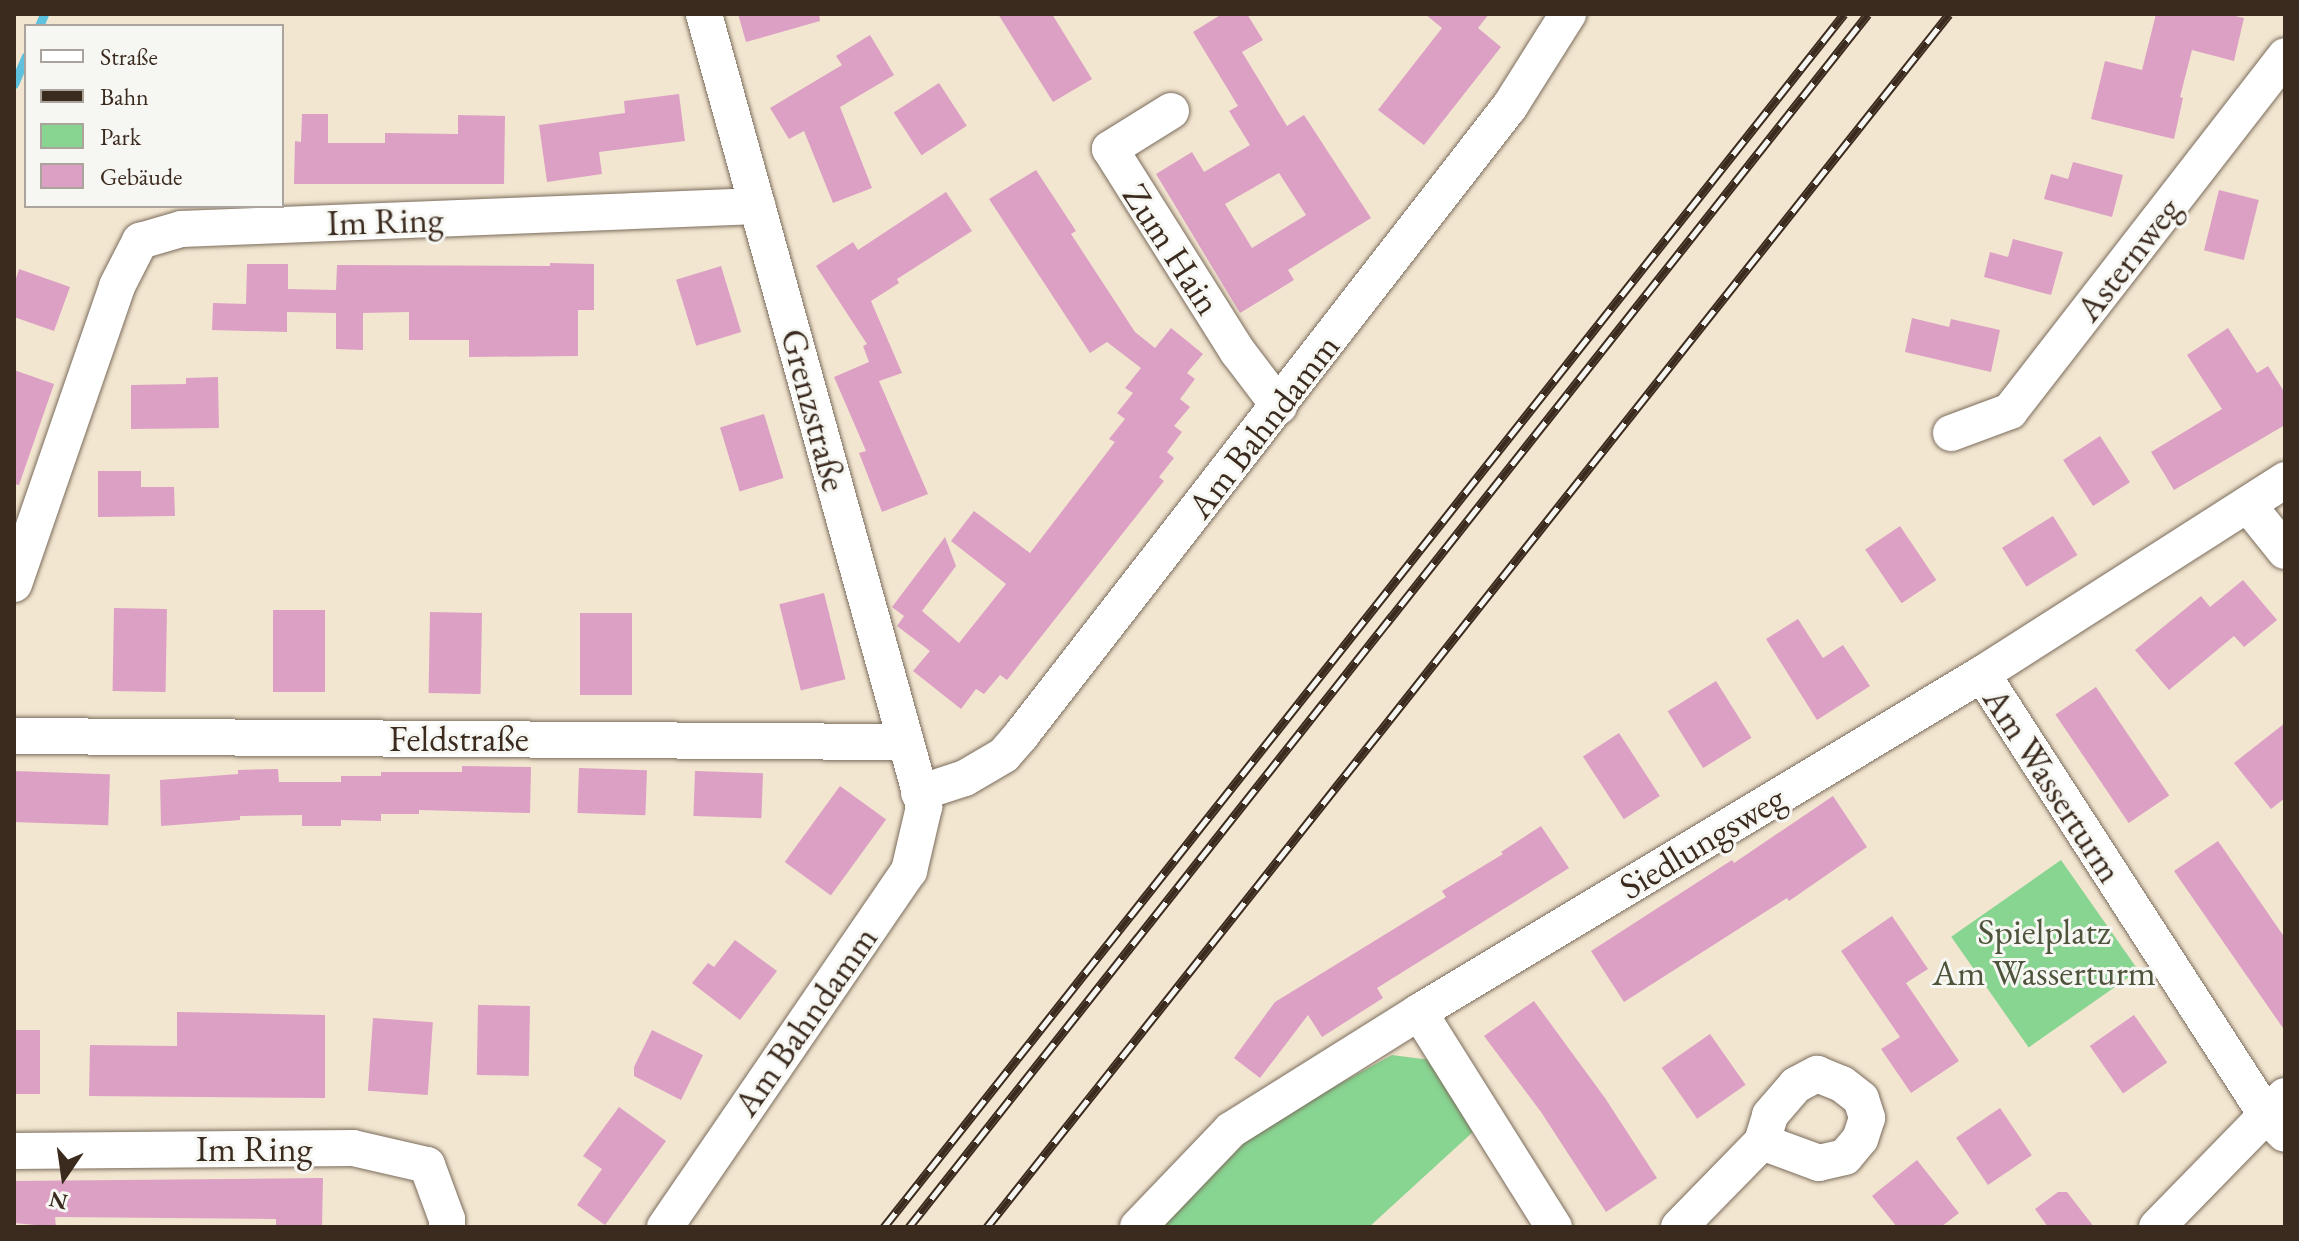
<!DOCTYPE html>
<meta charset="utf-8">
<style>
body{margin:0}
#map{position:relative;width:2299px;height:1241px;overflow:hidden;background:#f2e6d0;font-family:"EB Garamond",serif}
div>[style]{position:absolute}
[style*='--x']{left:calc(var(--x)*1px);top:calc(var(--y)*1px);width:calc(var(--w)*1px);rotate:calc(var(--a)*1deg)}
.green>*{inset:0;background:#88d491;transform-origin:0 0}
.stream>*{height:9px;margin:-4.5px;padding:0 4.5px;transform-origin:4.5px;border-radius:4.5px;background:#5ec1dd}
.building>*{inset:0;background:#dca0c4;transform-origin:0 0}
.roads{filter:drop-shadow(0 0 2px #7b6c5c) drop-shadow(0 0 2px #7b6c5c)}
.minor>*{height:36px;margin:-18px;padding:0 18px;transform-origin:18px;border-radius:18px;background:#fff}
.rail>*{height:9px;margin-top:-4.5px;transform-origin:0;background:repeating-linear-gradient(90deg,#f6f6f2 0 18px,#3b2a1e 0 36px);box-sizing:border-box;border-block:2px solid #3b2a1e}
span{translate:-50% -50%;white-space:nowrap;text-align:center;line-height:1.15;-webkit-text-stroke:6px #f6f6f2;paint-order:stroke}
.street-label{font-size:36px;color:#3b2a1e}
.park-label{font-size:36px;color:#4e543b}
.frame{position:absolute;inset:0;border:16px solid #3b2a1e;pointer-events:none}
.legend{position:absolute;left:24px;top:24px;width:260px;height:184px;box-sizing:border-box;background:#f6f6f2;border:2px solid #aba49d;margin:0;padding:10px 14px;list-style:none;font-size:24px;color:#3b2a1e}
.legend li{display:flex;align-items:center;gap:16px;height:40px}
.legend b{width:40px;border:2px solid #aba49d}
.north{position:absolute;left:24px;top:1137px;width:80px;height:80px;-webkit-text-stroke:6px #f6f6f2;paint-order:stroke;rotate:193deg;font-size:22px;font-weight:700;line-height:32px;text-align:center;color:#3b2a1e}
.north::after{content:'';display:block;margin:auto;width:28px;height:36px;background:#3b2a1e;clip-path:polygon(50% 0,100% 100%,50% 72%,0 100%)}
</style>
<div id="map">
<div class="green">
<div style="left:2061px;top:860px;width:135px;height:134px;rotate:55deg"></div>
<div style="clip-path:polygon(1392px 1055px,1438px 1061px,1474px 1131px,1369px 1227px,1149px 1227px,1259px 1128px)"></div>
</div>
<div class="stream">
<div style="--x:39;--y:26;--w:13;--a:-67"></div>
<div style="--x:14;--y:84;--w:30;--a:-67"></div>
</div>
<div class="building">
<div style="clip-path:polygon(738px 14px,819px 14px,820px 21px,746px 42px)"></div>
<div style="clip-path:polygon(998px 14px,1052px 14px,1092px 79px,1053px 102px)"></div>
<div style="clip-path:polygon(evenodd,1222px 14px,1247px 14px,1263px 40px,1242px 52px,1287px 126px,1304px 115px,1371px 218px,1288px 270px,1294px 280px,1240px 313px,1156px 174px,1192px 152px,1204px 172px,1250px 145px,1229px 111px,1238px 106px,1193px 32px,1222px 14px,1279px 173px,1306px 215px,1252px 248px,1225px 204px,1279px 173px)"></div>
<div style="clip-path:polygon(1425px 14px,1489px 14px,1478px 28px,1501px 47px,1424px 145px,1378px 110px,1442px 28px)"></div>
<div style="clip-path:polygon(2156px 14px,2227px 14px,2244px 18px,2234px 61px,2192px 50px,2180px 97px,2183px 98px,2174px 139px,2091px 119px,2105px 61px,2142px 70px)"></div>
<div style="clip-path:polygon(870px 35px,894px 75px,840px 107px,872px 188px,833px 203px,804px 131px,789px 139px,770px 108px,842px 65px,836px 56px)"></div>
<div style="left:939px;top:83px;width:51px;height:54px;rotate:57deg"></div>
<div style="clip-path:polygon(679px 94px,685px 141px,599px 152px,602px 174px,547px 182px,539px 125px,625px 113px,624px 101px)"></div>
<div style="clip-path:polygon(302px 114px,328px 114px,328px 143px,385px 143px,385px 133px,458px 134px,458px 115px,505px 116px,504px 184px,294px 184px,295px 141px,301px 142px)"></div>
<div style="clip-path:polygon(2073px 162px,2123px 175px,2112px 217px,2044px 199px,2051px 174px,2068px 179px)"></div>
<div style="clip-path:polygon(1036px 170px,1076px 231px,1071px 234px,1135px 332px,1155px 348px,1171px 328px,1203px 354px,1187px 373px,1195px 379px,1180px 399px,1190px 407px,1174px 426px,1182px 432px,1167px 452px,1174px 458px,1159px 477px,1164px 481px,1007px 680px,1000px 675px,984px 694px,976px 689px,961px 709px,913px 671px,930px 651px,897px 626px,904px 616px,892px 607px,945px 537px,956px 566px,922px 611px,959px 643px,1006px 584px,951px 541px,974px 511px,1030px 553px,1115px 442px,1109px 439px,1125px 419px,1117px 413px,1133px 393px,1125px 388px,1141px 368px,1107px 342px,1090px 353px,989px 199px)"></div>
<div style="left:2219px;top:190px;width:41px;height:62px;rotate:14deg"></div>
<div style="clip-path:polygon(946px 192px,972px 231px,897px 279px,899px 283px,871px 301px,902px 373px,879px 381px,928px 494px,882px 512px,859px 453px,866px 451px,834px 377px,869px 362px,863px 346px,867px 344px,816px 266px,853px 242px,858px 250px)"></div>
<div style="clip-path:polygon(2013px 239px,2063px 252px,2051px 295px,1984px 277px,1990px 252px,2008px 257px)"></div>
<div style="clip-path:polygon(550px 263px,594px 264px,594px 310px,578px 310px,578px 356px,469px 357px,469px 340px,409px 340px,409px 312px,363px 313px,363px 350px,336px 349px,336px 313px,287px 312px,287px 332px,212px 330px,213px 303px,246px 304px,247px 264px,288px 264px,288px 289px,336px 290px,337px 265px,550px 266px)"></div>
<div style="left:721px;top:266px;width:69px;height:47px;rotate:73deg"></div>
<div style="clip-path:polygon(19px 269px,70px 287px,54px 331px,14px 317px,14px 285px)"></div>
<div style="clip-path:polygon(1912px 318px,1949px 327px,1951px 319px,2000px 330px,1991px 372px,1905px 352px)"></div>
<div style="clip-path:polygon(2228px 328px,2257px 373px,2268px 366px,2285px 393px,2285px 425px,2174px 490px,2151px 452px,2222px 409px,2187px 355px)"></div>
<div style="clip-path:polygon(14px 370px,54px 384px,19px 485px,14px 484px)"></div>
<div style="clip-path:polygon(218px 377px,219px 428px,131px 429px,131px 385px,186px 384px,186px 378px)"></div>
<div style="left:764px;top:414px;width:67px;height:46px;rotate:73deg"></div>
<div style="left:2100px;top:436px;width:55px;height:44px;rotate:57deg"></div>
<div style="clip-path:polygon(98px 471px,141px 471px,141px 487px,174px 487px,175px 516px,98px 517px)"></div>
<div style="left:2053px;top:516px;width:46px;height:60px;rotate:58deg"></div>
<div style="left:1900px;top:526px;width:65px;height:42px;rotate:56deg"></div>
<div style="clip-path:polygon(2243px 580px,2277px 620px,2244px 647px,2234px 636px,2169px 690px,2135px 650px,2201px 596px,2210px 607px)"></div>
<div style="left:824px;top:593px;width:89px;height:46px;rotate:76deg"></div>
<div style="left:114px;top:608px;width:53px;height:83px;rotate:1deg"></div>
<div style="left:325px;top:610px;width:82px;height:52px;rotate:90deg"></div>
<div style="left:430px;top:612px;width:52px;height:81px;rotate:1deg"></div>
<div style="left:580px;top:613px;width:52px;height:82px"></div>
<div style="clip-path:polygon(1798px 619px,1823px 658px,1843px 645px,1870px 686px,1817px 720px,1766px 639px)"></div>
<div style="left:1716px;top:681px;width:67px;height:57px;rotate:58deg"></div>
<div style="left:2096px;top:687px;width:131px;height:49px;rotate:56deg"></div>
<div style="clip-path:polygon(2285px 723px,2285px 798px,2271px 809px,2234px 763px)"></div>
<div style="left:1619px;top:733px;width:75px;height:43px;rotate:57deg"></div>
<div style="clip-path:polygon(462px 766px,531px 767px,530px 813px,419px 810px,419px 814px,381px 814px,381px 821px,341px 820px,341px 826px,302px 826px,302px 815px,240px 816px,240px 820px,161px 826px,160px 780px,238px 774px,238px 770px,278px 769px,279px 782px,341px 782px,341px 776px,381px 776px,381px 772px,462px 772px)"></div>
<div style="left:579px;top:768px;width:68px;height:45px;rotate:2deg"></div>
<div style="left:14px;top:771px;width:96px;height:51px;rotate:2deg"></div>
<div style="left:695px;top:771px;width:68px;height:45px;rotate:2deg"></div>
<div style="left:840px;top:786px;width:57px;height:94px;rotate:36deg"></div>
<div style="clip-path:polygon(1833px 796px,1867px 847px,1789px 901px,1787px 898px,1624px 1002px,1591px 951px,1732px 860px,1734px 863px)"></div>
<div style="clip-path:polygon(1541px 826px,1569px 868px,1377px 988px,1383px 998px,1322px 1037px,1308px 1015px,1260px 1078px,1234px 1058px,1275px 1002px,1446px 897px,1442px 891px,1503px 854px,1501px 852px)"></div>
<div style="clip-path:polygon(2218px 841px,2285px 938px,2285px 1031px,2174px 871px)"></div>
<div style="clip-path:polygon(1892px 916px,1928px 969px,1906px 983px,1959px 1061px,1911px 1093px,1881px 1049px,1900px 1037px,1841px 951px)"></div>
<div style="clip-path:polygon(735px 940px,777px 971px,740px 1020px,692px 983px,708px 963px,714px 967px)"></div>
<div style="clip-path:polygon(1534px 1001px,1605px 1098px,1657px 1178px,1606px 1212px,1541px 1112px,1484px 1036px)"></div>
<div style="left:478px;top:1005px;width:52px;height:70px;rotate:1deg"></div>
<div style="clip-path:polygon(177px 1012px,325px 1015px,325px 1098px,89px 1096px,90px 1045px,177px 1046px)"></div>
<div style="left:2134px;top:1015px;width:58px;height:54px;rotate:55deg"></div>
<div style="left:373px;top:1018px;width:60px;height:73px;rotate:4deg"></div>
<div style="left:14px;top:1030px;width:26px;height:64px"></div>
<div style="clip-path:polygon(652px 1030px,703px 1055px,681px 1100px,634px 1076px,634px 1067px)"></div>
<div style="left:1710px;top:1034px;width:62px;height:59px;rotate:55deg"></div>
<div style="clip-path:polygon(619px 1107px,666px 1141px,605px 1225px,577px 1205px,602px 1169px,583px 1156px)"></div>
<div style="left:2000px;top:1108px;width:57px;height:53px;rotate:56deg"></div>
<div style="clip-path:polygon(1917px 1160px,1959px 1213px,1941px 1227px,1897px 1227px,1872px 1196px)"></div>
<div style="clip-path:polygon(323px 1178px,322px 1227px,276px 1227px,276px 1219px,55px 1217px,56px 1227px,14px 1223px,14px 1181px)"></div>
<div style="clip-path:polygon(2058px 1192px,2067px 1192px,2094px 1227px,2048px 1227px,2035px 1209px)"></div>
</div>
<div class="roads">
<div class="minor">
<div style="--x:1171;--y:111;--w:72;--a:148.1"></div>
<div style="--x:1110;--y:149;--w:240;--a:57.8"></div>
<div style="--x:1238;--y:352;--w:68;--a:52.8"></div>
<div style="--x:1951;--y:433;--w:63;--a:-20.4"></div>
<div style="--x:2010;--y:411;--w:449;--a:-52.2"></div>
<div style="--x:2248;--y:505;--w:59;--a:51.2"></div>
<div style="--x:14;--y:584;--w:315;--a:-70.9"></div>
<div style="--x:117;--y:286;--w:51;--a:-62.9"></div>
<div style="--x:140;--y:241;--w:43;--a:-16.3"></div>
<div style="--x:181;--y:229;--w:577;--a:-2.28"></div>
<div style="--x:1982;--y:674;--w:526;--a:57.19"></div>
<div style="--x:2267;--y:1116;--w:25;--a:45"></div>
<div style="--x:14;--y:736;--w:890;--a:0.39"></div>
<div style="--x:919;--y:793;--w:48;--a:-18.1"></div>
<div style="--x:965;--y:778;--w:45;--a:-30.5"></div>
<div style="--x:1004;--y:755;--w:28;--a:-49"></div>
<div style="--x:1022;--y:734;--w:795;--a:-52.15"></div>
<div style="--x:1510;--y:106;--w:109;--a:-57.8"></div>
<div style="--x:1419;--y:1012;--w:254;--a:57.9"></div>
<div style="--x:14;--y:1151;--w:339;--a:-0.5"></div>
<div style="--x:353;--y:1148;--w:76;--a:12.9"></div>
<div style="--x:427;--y:1165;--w:58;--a:69.7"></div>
<div style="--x:447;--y:1219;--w:8;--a:90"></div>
<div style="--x:665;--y:1227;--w:432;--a:-55.6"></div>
<div style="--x:909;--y:871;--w:66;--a:-76.8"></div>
<div style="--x:924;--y:807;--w:823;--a:-105.51"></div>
<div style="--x:1138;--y:1227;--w:134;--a:-46.2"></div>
<div style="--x:1231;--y:1130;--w:222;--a:-32.1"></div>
<div style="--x:1419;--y:1012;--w:657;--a:-30.98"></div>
<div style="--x:1982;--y:674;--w:360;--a:-32.6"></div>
<div style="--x:1679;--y:1227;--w:119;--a:-45.7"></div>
<div style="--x:1762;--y:1142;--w:28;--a:-73"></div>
<div style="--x:1770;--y:1115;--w:40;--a:-49"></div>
<div style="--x:1796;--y:1085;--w:24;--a:-28"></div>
<div style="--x:1817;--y:1074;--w:27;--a:22"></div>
<div style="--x:1842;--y:1084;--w:24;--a:38"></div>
<div style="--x:1861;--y:1099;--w:20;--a:72"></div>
<div style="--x:1867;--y:1118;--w:22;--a:108"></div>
<div style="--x:1860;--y:1139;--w:23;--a:130"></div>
<div style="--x:1845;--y:1157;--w:27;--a:167"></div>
<div style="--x:1819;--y:1163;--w:61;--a:-159.8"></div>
<div style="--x:2157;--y:1227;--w:183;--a:-45.7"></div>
</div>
</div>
<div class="rail">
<div style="--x:884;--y:1227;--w:1547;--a:-51.64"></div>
<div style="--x:909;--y:1227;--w:1546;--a:-51.67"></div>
<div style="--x:987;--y:1227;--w:1548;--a:-51.58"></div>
</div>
<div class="street-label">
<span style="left:385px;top:221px;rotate:-2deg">Im Ring</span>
<span style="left:1172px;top:249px;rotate:57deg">Zum Hain</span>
<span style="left:2128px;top:259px;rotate:-52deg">Asternweg</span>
<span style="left:814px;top:410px;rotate:75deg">Grenzstraße</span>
<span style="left:1263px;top:426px;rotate:-52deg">Am Bahndamm</span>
<span style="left:459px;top:739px">Feldstraße</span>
<span style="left:2053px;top:785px;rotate:57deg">Am Wasserturm</span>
<span style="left:1702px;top:842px;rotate:-31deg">Siedlungsweg</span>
<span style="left:805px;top:1021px;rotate:-55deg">Am Bahndamm</span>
<span style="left:254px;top:1149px">Im Ring</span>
</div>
<div class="park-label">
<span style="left:2044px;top:952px">Spielplatz<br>Am Wasserturm</span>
</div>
<div class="frame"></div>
<ul class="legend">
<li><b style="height:10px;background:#fff"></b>Straße</li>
<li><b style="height:10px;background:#3b2a1e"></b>Bahn</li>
<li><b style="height:22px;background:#88d491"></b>Park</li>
<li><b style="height:22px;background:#dca0c4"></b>Gebäude</li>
</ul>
<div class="north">N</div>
</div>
